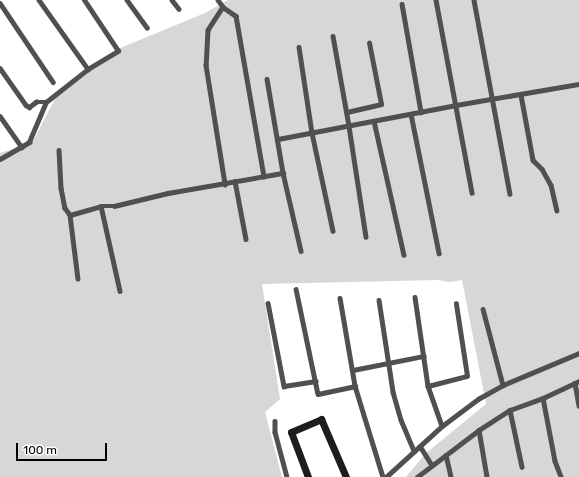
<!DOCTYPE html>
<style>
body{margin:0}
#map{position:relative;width:579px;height:477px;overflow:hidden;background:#fff;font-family:Rubik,sans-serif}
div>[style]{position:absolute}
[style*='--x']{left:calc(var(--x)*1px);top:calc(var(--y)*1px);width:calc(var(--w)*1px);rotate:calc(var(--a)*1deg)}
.green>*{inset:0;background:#d7d7d7}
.minor>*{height:4.5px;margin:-2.25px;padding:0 2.25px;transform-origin:2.25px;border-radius:2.25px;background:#505050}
.secondary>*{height:7px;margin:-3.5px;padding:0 3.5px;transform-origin:3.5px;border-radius:3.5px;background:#1d1d1d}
span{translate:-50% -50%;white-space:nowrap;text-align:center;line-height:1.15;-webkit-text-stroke:3.5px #fff;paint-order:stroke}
.scale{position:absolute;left:16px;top:443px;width:91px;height:18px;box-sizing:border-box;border:2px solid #000;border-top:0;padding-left:5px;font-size:12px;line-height:14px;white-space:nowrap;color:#000;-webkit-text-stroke:3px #fff;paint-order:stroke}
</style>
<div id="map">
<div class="green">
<div style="clip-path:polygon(228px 0,579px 0,579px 477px,406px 477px,425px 454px,486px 404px,462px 280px,449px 282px,439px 280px,262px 284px,280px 399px,265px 412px,282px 477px,0 477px,0 153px,32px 143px,56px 97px,92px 66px,118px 49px,205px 13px)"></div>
</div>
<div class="minor">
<div style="--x:39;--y:0;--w:85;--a:54.6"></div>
<div style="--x:127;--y:0;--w:34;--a:54"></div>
<div style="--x:172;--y:0;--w:11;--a:52"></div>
<div style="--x:218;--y:0;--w:9;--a:54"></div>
<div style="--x:223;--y:7;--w:16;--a:35"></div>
<div style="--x:236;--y:16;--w:163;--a:80.1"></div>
<div style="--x:436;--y:0;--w:196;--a:79.4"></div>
<div style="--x:474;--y:0;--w:197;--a:79.5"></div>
<div style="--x:0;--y:3;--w:95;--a:56.1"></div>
<div style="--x:402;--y:4;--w:110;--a:80"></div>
<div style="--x:223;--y:7;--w:27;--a:123"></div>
<div style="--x:208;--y:30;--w:35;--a:93"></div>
<div style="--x:206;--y:65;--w:121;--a:80.9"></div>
<div style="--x:333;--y:36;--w:91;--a:79.9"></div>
<div style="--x:349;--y:126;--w:112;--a:81.3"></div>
<div style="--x:299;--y:47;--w:87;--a:81.4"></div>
<div style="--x:312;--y:133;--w:100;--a:77.9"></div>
<div style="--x:0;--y:68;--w:45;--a:54.9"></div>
<div style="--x:26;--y:105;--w:4;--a:34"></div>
<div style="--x:29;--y:107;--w:9;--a:-36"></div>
<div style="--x:36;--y:102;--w:10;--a:0"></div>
<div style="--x:267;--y:79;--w:95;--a:80.3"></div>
<div style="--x:283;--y:173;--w:80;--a:77"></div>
<div style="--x:521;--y:95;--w:66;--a:79.5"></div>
<div style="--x:533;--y:160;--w:13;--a:45"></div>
<div style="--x:542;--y:169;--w:18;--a:61"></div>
<div style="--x:551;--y:185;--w:26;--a:77"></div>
<div style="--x:347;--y:112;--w:35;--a:-13"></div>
<div style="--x:381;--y:104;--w:62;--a:-101.1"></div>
<div style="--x:411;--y:114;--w:142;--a:78.6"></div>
<div style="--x:0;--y:116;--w:38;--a:55"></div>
<div style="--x:374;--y:121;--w:137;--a:77.4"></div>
<div style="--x:278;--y:139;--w:181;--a:-10.8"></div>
<div style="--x:456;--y:105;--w:125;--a:-9.7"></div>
<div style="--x:59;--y:150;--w:38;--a:87"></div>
<div style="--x:61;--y:188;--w:20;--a:79"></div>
<div style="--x:65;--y:208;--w:9;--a:54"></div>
<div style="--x:70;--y:215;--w:64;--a:82.9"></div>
<div style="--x:0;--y:159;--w:34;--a:-30"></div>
<div style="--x:29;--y:142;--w:43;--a:-67"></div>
<div style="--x:46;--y:102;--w:53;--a:-38.2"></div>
<div style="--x:88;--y:69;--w:35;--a:-31"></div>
<div style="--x:118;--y:51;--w:61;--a:-123.7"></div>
<div style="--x:235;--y:181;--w:59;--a:79.3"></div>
<div style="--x:101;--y:206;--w:87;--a:77.4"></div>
<div style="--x:70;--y:215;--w:32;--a:-16"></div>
<div style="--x:101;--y:206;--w:13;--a:0"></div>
<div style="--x:114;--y:206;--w:56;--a:-13.5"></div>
<div style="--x:168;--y:193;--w:117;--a:-9.9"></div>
<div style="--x:296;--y:289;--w:107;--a:78.2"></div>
<div style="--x:318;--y:394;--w:38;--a:-12"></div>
<div style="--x:415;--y:297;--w:90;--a:81.7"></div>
<div style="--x:428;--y:386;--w:42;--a:70.7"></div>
<div style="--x:340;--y:298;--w:89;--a:80.3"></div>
<div style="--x:355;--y:386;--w:95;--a:72.9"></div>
<div style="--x:379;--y:300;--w:93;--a:81.3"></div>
<div style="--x:393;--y:392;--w:29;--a:74"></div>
<div style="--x:401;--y:420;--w:34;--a:67"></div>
<div style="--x:268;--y:303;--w:85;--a:79.1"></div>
<div style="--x:284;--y:386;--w:32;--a:-9"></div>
<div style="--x:483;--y:309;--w:79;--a:75.3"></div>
<div style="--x:353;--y:370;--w:72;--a:-11.2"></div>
<div style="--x:575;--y:383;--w:23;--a:80"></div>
<div style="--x:428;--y:386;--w:40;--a:-14.4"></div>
<div style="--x:467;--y:376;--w:73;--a:-98.7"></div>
<div style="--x:543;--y:398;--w:64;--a:79.2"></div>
<div style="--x:555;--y:461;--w:17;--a:69"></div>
<div style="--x:510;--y:410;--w:58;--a:78.1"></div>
<div style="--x:275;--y:421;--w:11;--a:90"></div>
<div style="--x:275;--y:432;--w:47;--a:75.1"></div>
<div style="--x:479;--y:430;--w:48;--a:80.3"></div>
<div style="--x:420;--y:446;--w:22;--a:58"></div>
<div style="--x:446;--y:455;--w:23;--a:77"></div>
<div style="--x:386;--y:477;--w:76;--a:-42.3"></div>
<div style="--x:442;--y:426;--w:45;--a:-36.9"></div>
<div style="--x:478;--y:399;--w:29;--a:-29"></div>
<div style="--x:503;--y:385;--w:82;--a:-22.8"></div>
<div style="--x:417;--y:477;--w:78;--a:-37.2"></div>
<div style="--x:479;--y:430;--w:37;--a:-33"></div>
<div style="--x:510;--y:410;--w:35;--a:-20"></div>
<div style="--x:543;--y:398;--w:40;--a:-25"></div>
</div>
<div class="secondary">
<div style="--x:308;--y:477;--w:48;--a:-110.7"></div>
<div style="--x:291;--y:432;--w:33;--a:-23"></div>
<div style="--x:321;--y:419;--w:63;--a:66.7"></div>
</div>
<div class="scale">100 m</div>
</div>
